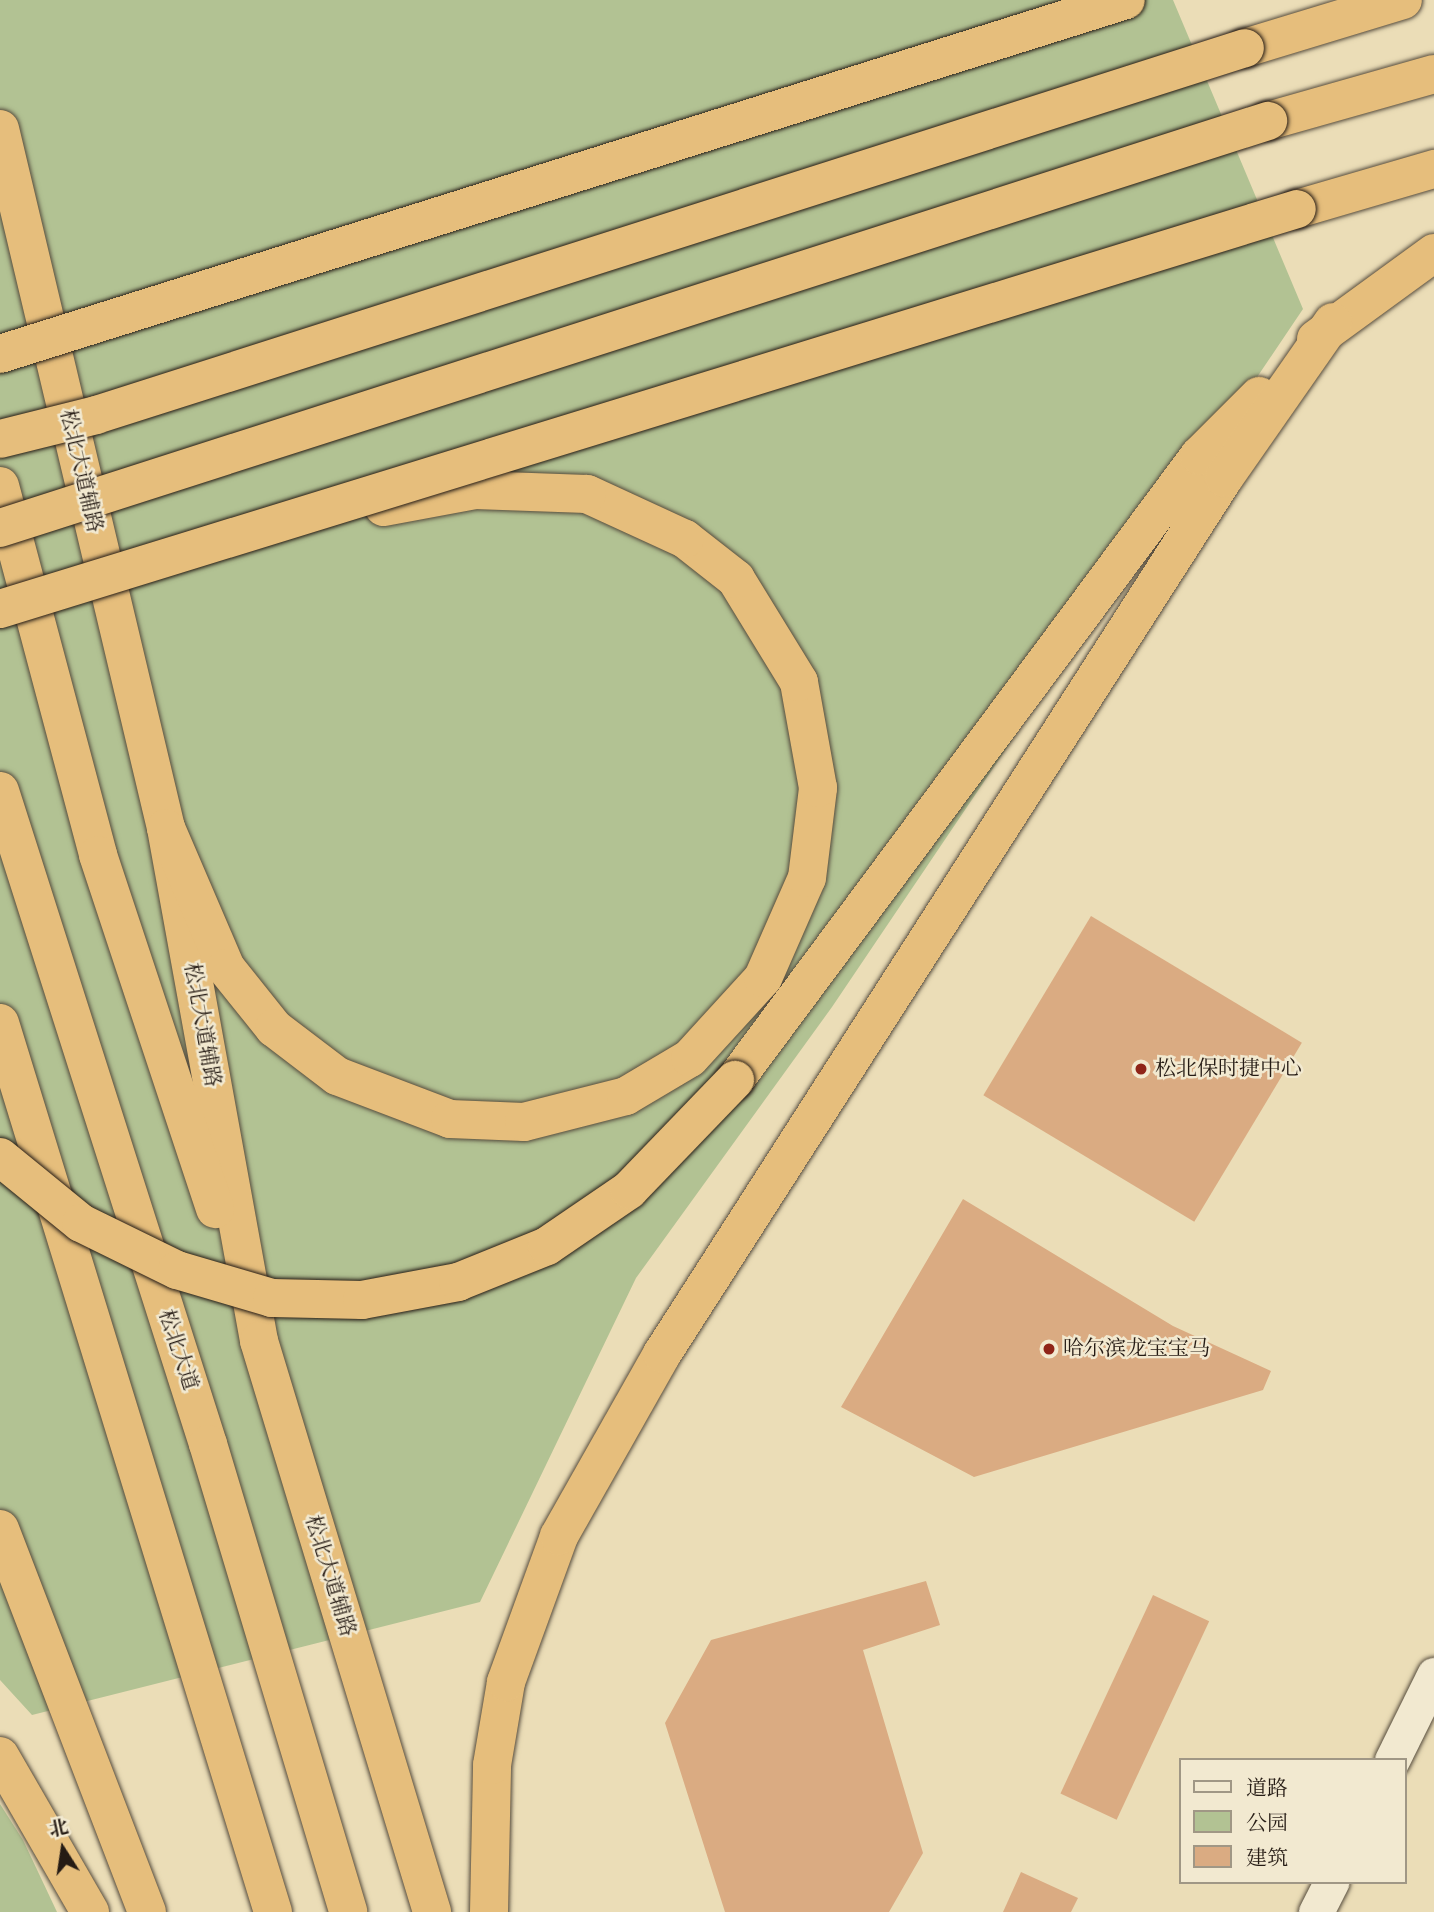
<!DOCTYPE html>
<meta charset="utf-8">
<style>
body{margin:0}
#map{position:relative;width:1434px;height:1912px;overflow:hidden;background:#ebddb7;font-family:"IM FELL Double Pica","Noto Serif SC",serif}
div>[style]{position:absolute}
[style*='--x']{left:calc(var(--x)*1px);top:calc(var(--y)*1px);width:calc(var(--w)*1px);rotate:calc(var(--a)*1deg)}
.green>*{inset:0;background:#b2c293}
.building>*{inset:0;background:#daab82;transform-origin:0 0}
.roads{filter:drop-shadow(0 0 2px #564c3d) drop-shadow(0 0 2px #564c3d)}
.tertiary>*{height:35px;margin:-17.5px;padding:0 17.5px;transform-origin:17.5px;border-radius:17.5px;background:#f2e9d0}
.trunk>*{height:38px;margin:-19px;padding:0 19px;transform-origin:19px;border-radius:19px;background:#e6be7c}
.bridges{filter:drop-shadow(0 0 2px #251b14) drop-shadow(0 0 2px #251b14)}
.trunk-bridge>*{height:38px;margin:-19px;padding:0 19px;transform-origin:19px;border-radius:19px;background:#e6be7c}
.dots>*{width:19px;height:19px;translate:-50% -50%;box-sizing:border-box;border:4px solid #f2e9d0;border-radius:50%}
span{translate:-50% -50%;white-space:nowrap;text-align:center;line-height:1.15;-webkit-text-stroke:5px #f2e9d0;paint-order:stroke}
.street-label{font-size:21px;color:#251b14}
.poi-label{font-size:21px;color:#251b14}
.left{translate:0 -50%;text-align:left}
.legend{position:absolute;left:1179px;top:1758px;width:228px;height:126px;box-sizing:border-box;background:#f2e9d0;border:2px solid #a09785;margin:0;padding:9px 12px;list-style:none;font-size:21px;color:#251b14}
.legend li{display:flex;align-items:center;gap:14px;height:35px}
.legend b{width:35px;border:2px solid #a09785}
.north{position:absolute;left:28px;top:1814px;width:70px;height:70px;-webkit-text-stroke:5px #f2e9d0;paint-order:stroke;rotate:348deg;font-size:19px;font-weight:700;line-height:28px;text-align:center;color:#251b14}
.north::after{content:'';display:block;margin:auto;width:24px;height:32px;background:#251b14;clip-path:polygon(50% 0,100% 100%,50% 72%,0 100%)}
</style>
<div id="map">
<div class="green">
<div style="clip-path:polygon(0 0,1173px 0,1303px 309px,832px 1007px,636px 1278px,480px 1602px,32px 1715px,0 1680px)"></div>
<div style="clip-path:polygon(0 1804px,23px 1840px,57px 1912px,0 1912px)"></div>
</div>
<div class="building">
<div style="left:1091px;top:916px;width:246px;height:209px;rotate:31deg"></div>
<div style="clip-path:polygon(963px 1199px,1173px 1326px,1271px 1371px,1263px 1390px,974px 1477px,841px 1407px)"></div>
<div style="clip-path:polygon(926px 1581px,940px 1625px,863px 1650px,923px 1853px,889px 1912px,725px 1912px,665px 1723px,711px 1640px)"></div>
<div style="left:1153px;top:1595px;width:62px;height:219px;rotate:25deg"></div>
<div style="clip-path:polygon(1021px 1872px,1078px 1898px,1071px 1912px,1003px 1912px)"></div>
</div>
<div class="roads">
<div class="tertiary">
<div style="--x:1392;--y:1760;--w:95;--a:-63.7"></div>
<div style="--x:1316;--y:1912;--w:34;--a:-63"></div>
</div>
<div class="trunk">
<div style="--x:1245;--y:48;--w:165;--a:-16.9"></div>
<div style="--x:1268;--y:121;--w:173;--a:-15.8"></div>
<div style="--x:0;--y:129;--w:718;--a:76.64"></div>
<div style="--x:166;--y:828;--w:521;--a:79.72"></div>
<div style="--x:259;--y:1341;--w:597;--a:73.14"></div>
<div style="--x:1297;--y:209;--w:143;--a:-16.3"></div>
<div style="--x:1316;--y:339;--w:146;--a:-36.1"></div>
<div style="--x:0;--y:486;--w:382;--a:75.1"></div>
<div style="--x:98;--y:855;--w:373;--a:71.7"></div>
<div style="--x:0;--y:791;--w:685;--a:72.33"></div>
<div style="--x:208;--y:1444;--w:488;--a:73.3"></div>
<div style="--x:166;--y:828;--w:152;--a:66.8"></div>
<div style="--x:226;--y:968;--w:77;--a:51.3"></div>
<div style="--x:274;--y:1028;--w:79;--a:37.3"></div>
<div style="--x:337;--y:1076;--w:121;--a:20.8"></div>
<div style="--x:450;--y:1119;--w:74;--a:2.3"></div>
<div style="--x:524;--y:1122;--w:105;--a:-14.3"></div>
<div style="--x:626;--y:1096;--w:74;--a:-30.7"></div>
<div style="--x:690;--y:1058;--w:108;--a:-47.6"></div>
<div style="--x:763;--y:978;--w:109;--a:-66.3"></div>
<div style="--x:807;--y:878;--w:91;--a:-83"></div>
<div style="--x:818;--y:788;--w:108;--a:-100.2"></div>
<div style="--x:799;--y:682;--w:121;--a:-121.5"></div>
<div style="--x:736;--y:579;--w:65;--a:-141.9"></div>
<div style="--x:685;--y:539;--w:108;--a:-155.3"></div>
<div style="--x:587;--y:494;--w:112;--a:-178"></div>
<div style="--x:475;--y:490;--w:93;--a:169.4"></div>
<div style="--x:0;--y:1023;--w:930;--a:72.93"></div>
<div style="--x:735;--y:1080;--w:778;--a:-53.37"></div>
<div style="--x:1199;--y:456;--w:85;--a:-45"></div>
<div style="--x:0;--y:1529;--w:410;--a:69"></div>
<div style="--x:0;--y:1756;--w:180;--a:60"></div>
<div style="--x:489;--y:1912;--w:147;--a:-88.8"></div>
<div style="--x:492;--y:1765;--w:84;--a:-80.4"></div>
<div style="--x:506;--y:1682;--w:155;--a:-70"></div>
<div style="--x:559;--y:1536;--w:209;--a:-60.5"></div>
<div style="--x:662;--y:1354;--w:1041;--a:-57.32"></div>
<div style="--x:1224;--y:478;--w:190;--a:-55.1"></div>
</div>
</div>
<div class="bridges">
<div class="trunk-bridge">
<div style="--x:0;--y:354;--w:1180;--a:-17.45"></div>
<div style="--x:0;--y:439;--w:99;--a:-14"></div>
<div style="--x:96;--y:415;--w:1206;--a:-17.71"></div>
<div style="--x:0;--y:528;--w:1332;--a:-17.8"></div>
<div style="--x:0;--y:609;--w:1357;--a:-17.14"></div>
<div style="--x:0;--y:1157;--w:104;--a:39.2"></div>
<div style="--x:81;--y:1223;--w:107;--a:26.1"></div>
<div style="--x:177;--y:1270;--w:99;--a:16.4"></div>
<div style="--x:272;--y:1298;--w:90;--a:1.3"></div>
<div style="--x:362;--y:1300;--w:98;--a:-10.6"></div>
<div style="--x:458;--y:1282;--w:96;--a:-22"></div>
<div style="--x:547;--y:1246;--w:99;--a:-34.3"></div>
<div style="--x:629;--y:1190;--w:153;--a:-46.1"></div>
</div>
</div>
<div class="dots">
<div style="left:1141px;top:1069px;background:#8f2418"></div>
<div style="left:1049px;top:1349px;background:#8f2418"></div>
</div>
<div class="street-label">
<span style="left:81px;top:471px;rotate:77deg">松北大道辅路</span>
<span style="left:202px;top:1025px;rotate:80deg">松北大道辅路</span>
<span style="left:178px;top:1350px;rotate:72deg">松北大道</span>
<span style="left:330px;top:1576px;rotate:73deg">松北大道辅路</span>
</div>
<div class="poi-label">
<span class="left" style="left:1155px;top:1069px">松北保时捷中心</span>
<span class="left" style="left:1063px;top:1349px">哈尔滨龙宝宝马</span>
</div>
<ul class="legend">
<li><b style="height:9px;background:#f2e9d0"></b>道路</li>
<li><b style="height:19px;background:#b2c293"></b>公园</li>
<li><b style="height:19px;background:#daab82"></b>建筑</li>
</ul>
<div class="north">北</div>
</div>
